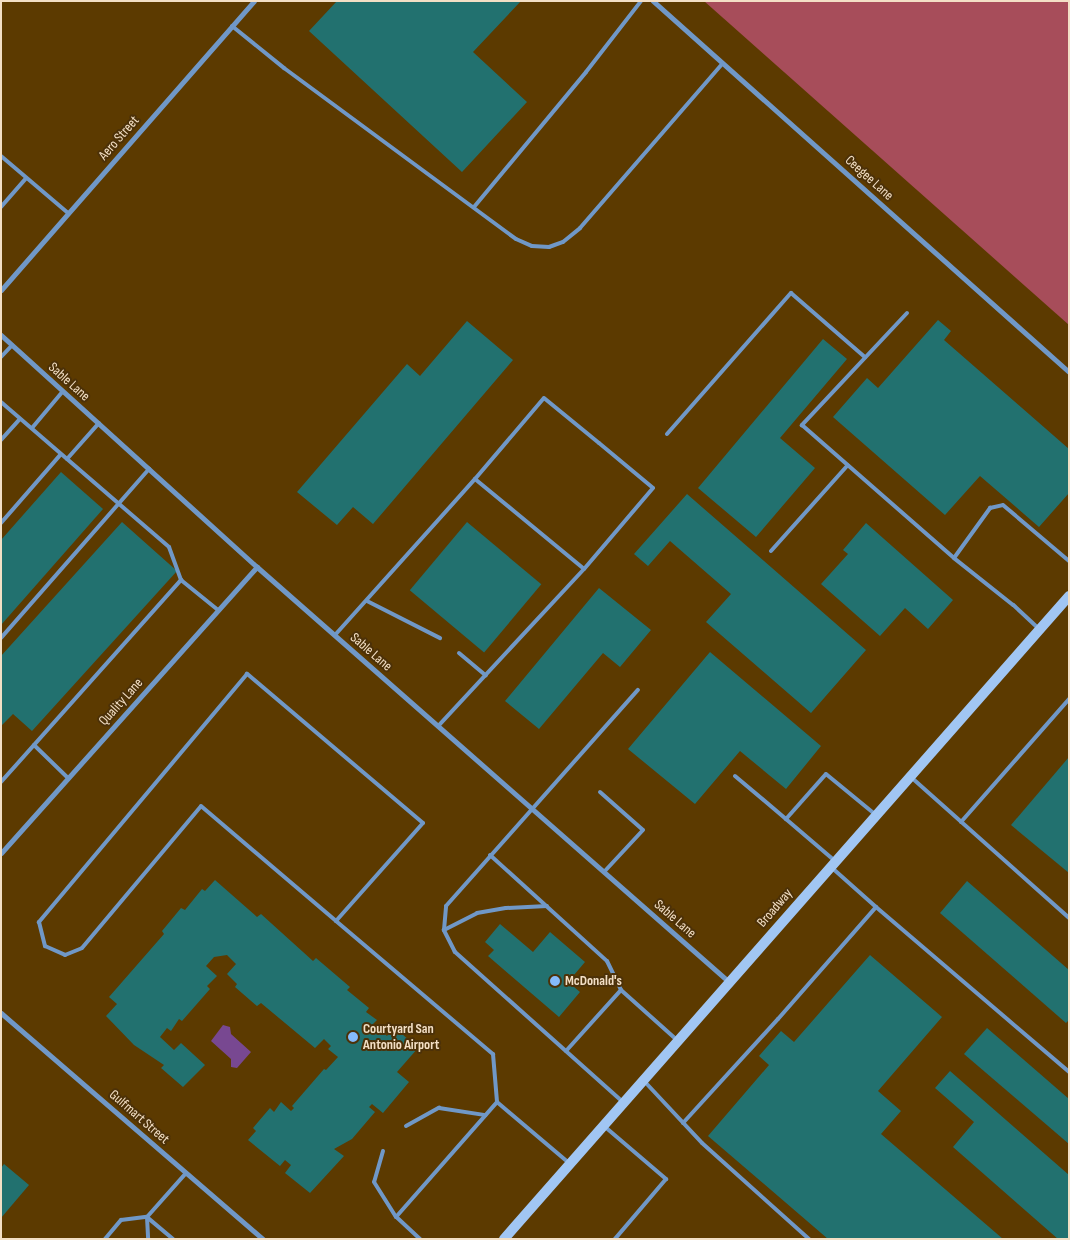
<!DOCTYPE html>
<style>
body{margin:0}
#map{position:relative;width:1070px;height:1240px;overflow:hidden;background:#5c3a00;font-family:"Sofia Sans Condensed",sans-serif}
div>[style]{position:absolute}
[style*='--x']{left:calc(var(--x)*1px);top:calc(var(--y)*1px);width:calc(var(--w)*1px);rotate:calc(var(--a)*1deg)}
.green>*{inset:0;background:#a74d5a}
.water>*{inset:0;background:#784891}
.building>*{inset:0;background:#22716f;transform-origin:0 0}
.lane>*{height:4px;margin:-2px;padding:0 2px;transform-origin:2px;border-radius:2px;background:#7098c7}
.street>*{height:5px;margin:-2.5px;padding:0 2.5px;transform-origin:2.5px;border-radius:2.5px;background:#7098c7}
.secondary>*{height:10px;margin:-5px;padding:0 5px;transform-origin:5px;border-radius:5px;background:#a1c6f3}
.dots>*{width:14px;height:14px;translate:-50% -50%;box-sizing:border-box;border:2px solid #4c3108;border-radius:50%}
span{translate:-50% -50%;white-space:nowrap;text-align:center;line-height:1.15;-webkit-text-stroke:4px #4c3108;paint-order:stroke}
.street-label{font-size:14px;color:#f3dfc5}
.poi-label{font-size:14px;color:#f3dfc5;font-weight:700}
.left{translate:0 -50%;text-align:left}
.frame{position:absolute;inset:0;border:2px solid #f3dfc5;pointer-events:none}
</style>
<div id="map">
<div class="green">
<div style="clip-path:polygon(704px 1px,1069px 1px,1069px 325px)"></div>
</div>
<div class="water">
<div style="clip-path:polygon(223px 1025px,230px 1027px,231px 1034px,251px 1052px,237px 1068px,231px 1067px,231px 1059px,211px 1041px)"></div>
</div>
<div class="building">
<div style="clip-path:polygon(337px 1px,521px 1px,473px 52px,527px 102px,462px 172px,309px 31px)"></div>
<div style="clip-path:polygon(938px 320px,951px 331px,944px 340px,1069px 449px,1069px 493px,1039px 527px,980px 476px,945px 515px,833px 417px,867px 378px,878px 388px)"></div>
<div style="clip-path:polygon(467px 321px,513px 360px,373px 524px,353px 507px,337px 525px,297px 492px,407px 364px,420px 376px)"></div>
<div style="clip-path:polygon(823px 339px,847px 359px,780px 438px,815px 468px,756px 537px,698px 488px)"></div>
<div style="clip-path:polygon(61px 472px,103px 509px,1px 625px,1px 540px)"></div>
<div style="clip-path:polygon(687px 494px,866px 650px,811px 713px,706px 622px,731px 594px,670px 541px,648px 566px,634px 554px)"></div>
<div style="clip-path:polygon(122px 522px,177px 571px,32px 731px,13px 714px,1px 726px,1px 656px)"></div>
<div style="left:467px;top:522px;width:97px;height:89px;rotate:40deg"></div>
<div style="clip-path:polygon(866px 523px,953px 600px,928px 629px,905px 608px,880px 636px,821px 584px,848px 554px,843px 550px)"></div>
<div style="clip-path:polygon(599px 588px,651px 630px,620px 667px,603px 653px,539px 729px,505px 701px)"></div>
<div style="clip-path:polygon(710px 652px,821px 746px,786px 789px,740px 751px,695px 804px,628px 749px)"></div>
<div style="clip-path:polygon(1069px 757px,1069px 873px,1011px 825px)"></div>
<div style="clip-path:polygon(215px 880px,257px 917px,261px 914px,313px 961px,316px 958px,350px 987px,347px 990px,369px 1008px,366px 1012px,377px 1020px,373px 1024px,387px 1036px,394px 1027px,418px 1048px,397px 1072px,409px 1082px,383px 1113px,372px 1104px,369px 1107px,375px 1112px,352px 1139px,334px 1149px,344px 1156px,310px 1193px,285px 1173px,291px 1165px,285px 1160px,280px 1166px,248px 1140px,256px 1131px,253px 1128px,270px 1108px,274px 1112px,281px 1102px,291px 1111px,294px 1108px,292px 1106px,324px 1069px,326px 1070px,338px 1057px,328px 1049px,331px 1046px,324px 1039px,315px 1048px,261px 1003px,257px 1006px,235px 987px,237px 984px,227px 974px,236px 964px,227px 955px,214px 957px,206px 966px,217px 976px,207px 986px,210px 989px,182px 1021px,179px 1019px,171px 1031px,167px 1028px,160px 1037px,174px 1050px,181px 1043px,205px 1065px,183px 1087px,161px 1068px,164px 1065px,134px 1045px,106px 1016px,117px 1004px,109px 997px,164px 934px,162px 931px,181px 908px,185px 910px,202px 889px,205px 891px)"></div>
<div style="clip-path:polygon(967px 881px,1069px 970px,1069px 1020px,1066px 1023px,940px 913px)"></div>
<div style="clip-path:polygon(500px 924px,533px 952px,550px 932px,585px 962px,568px 982px,580px 992px,559px 1017px,488px 956px,494px 950px,485px 942px)"></div>
<div style="clip-path:polygon(870px 955px,942px 1017px,878px 1091px,901px 1111px,881px 1134px,1003px 1239px,828px 1239px,708px 1136px,769px 1065px,759px 1056px,781px 1031px,794px 1042px)"></div>
<div style="clip-path:polygon(987px 1028px,1069px 1099px,1069px 1144px,964px 1054px)"></div>
<div style="clip-path:polygon(950px 1071px,1069px 1175px,1069px 1239px,1058px 1239px,953px 1147px,974px 1122px,935px 1088px)"></div>
<div style="clip-path:polygon(4px 1164px,29px 1185px,1px 1218px,1px 1168px)"></div>
</div>
<div class="lane">
<div style="--x:232;--y:26;--w:67;--a:38.9"></div>
<div style="--x:284;--y:68;--w:288;--a:36.4"></div>
<div style="--x:516;--y:239;--w:17;--a:24"></div>
<div style="--x:532;--y:246;--w:17;--a:3"></div>
<div style="--x:549;--y:247;--w:15;--a:-20"></div>
<div style="--x:563;--y:242;--w:22;--a:-39"></div>
<div style="--x:580;--y:228;--w:218;--a:-49.1"></div>
<div style="--x:1;--y:156;--w:88;--a:40.4"></div>
<div style="--x:1;--y:207;--w:38;--a:-49"></div>
<div style="--x:474;--y:207;--w:175;--a:-50.3"></div>
<div style="--x:586;--y:72;--w:90;--a:-52.2"></div>
<div style="--x:907;--y:313;--w:154;--a:133.2"></div>
<div style="--x:802;--y:425;--w:202;--a:41.2"></div>
<div style="--x:1;--y:357;--w:16;--a:-47"></div>
<div style="--x:1;--y:402;--w:222;--a:40.8"></div>
<div style="--x:169;--y:547;--w:35;--a:70"></div>
<div style="--x:32;--y:428;--w:48;--a:-50"></div>
<div style="--x:667;--y:434;--w:188;--a:-48.7"></div>
<div style="--x:791;--y:293;--w:98;--a:40.9"></div>
<div style="--x:1;--y:440;--w:28;--a:-48"></div>
<div style="--x:67;--y:459;--w:48;--a:-48.4"></div>
<div style="--x:475;--y:479;--w:106;--a:-49.6"></div>
<div style="--x:544;--y:398;--w:71;--a:39.3"></div>
<div style="--x:599;--y:443;--w:70;--a:39.8"></div>
<div style="--x:653;--y:488;--w:106;--a:130.4"></div>
<div style="--x:1;--y:523;--w:91;--a:-49"></div>
<div style="--x:771;--y:551;--w:115;--a:-48.2"></div>
<div style="--x:367;--y:601;--w:82;--a:26.9"></div>
<div style="--x:1038;--y:628;--w:34;--a:-137"></div>
<div style="--x:1013;--y:605;--w:75;--a:-141.5"></div>
<div style="--x:954;--y:558;--w:62;--a:-54.2"></div>
<div style="--x:990;--y:508;--w:13;--a:-13"></div>
<div style="--x:1003;--y:505;--w:87;--a:40.3"></div>
<div style="--x:335;--y:635;--w:210;--a:-48.1"></div>
<div style="--x:475;--y:479;--w:141;--a:39.5"></div>
<div style="--x:584;--y:569;--w:214;--a:132.9"></div>
<div style="--x:1;--y:638;--w:225;--a:-48.8"></div>
<div style="--x:459;--y:653;--w:35;--a:40"></div>
<div style="--x:34;--y:745;--w:47;--a:44.1"></div>
<div style="--x:735;--y:776;--w:67;--a:40.1"></div>
<div style="--x:912;--y:778;--w:210;--a:41.7"></div>
<div style="--x:1;--y:782;--w:271;--a:-48.3"></div>
<div style="--x:181;--y:580;--w:48;--a:39"></div>
<div style="--x:600;--y:792;--w:57;--a:41.5"></div>
<div style="--x:643;--y:830;--w:57;--a:132.9"></div>
<div style="--x:961;--y:822;--w:164;--a:-48.7"></div>
<div style="--x:490;--y:855;--w:158;--a:42.2"></div>
<div style="--x:607;--y:961;--w:32;--a:64"></div>
<div style="--x:621;--y:990;--w:75;--a:41.8"></div>
<div style="--x:835;--y:861;--w:65;--a:-139.4"></div>
<div style="--x:786;--y:819;--w:60;--a:-48.4"></div>
<div style="--x:826;--y:774;--w:65;--a:39.4"></div>
<div style="--x:876;--y:907;--w:254;--a:40.5"></div>
<div style="--x:336;--y:921;--w:131;--a:-48.4"></div>
<div style="--x:423;--y:823;--w:231;--a:-139.7"></div>
<div style="--x:247;--y:674;--w:324;--a:130"></div>
<div style="--x:39;--y:922;--w:25;--a:76"></div>
<div style="--x:45;--y:946;--w:22;--a:24"></div>
<div style="--x:65;--y:955;--w:18;--a:-22"></div>
<div style="--x:82;--y:948;--w:185;--a:-50"></div>
<div style="--x:201;--y:806;--w:177;--a:40.4"></div>
<div style="--x:336;--y:921;--w:206;--a:40.3"></div>
<div style="--x:493;--y:1054;--w:48;--a:85.2"></div>
<div style="--x:497;--y:1102;--w:94;--a:40.3"></div>
<div style="--x:444;--y:930;--w:37;--a:-27"></div>
<div style="--x:477;--y:913;--w:29;--a:-10"></div>
<div style="--x:506;--y:908;--w:41;--a:-2.8"></div>
<div style="--x:566;--y:1051;--w:82;--a:-48"></div>
<div style="--x:645;--y:1082;--w:83;--a:46.9"></div>
<div style="--x:702;--y:1143;--w:144;--a:41.9"></div>
<div style="--x:624;--y:1103;--w:227;--a:-138.2"></div>
<div style="--x:455;--y:952;--w:25;--a:-117"></div>
<div style="--x:444;--y:930;--w:24;--a:-85"></div>
<div style="--x:446;--y:906;--w:289;--a:-48.4"></div>
<div style="--x:683;--y:1123;--w:141;--a:-47.6"></div>
<div style="--x:778;--y:1019;--w:149;--a:-48.8"></div>
<div style="--x:876;--y:907;--w:59;--a:-138.4"></div>
<div style="--x:406;--y:1126;--w:38;--a:-29"></div>
<div style="--x:439;--y:1108;--w:47;--a:8.7"></div>
<div style="--x:604;--y:1126;--w:82;--a:40.5"></div>
<div style="--x:666;--y:1179;--w:79;--a:130.4"></div>
<div style="--x:383;--y:1151;--w:32;--a:106"></div>
<div style="--x:374;--y:1182;--w:41;--a:57.8"></div>
<div style="--x:105;--y:1239;--w:25;--a:-50"></div>
<div style="--x:121;--y:1220;--w:26;--a:-7"></div>
<div style="--x:147;--y:1217;--w:22;--a:87"></div>
<div style="--x:173;--y:1239;--w:34;--a:-140"></div>
<div style="--x:147;--y:1217;--w:59;--a:-48.4"></div>
<div style="--x:420;--y:1239;--w:33;--a:-137"></div>
<div style="--x:396;--y:1217;--w:153;--a:-48.7"></div>
</div>
<div class="street">
<div style="--x:653;--y:1;--w:557;--a:41.73"></div>
<div style="--x:1;--y:290;--w:384;--a:-48.8"></div>
<div style="--x:1;--y:335;--w:345;--a:42.2"></div>
<div style="--x:257;--y:567;--w:628;--a:41.32"></div>
<div style="--x:1;--y:853;--w:384;--a:-48.2"></div>
<div style="--x:1;--y:1013;--w:346;--a:40.8"></div>
</div>
<div class="secondary">
<div style="--x:504;--y:1239;--w:856;--a:-48.69"></div>
</div>
<div class="dots">
<div style="left:555px;top:981px;background:#85bbfb"></div>
<div style="left:353px;top:1037px;background:#85bbfb"></div>
</div>
<div class="street-label">
<span style="left:119px;top:138px;rotate:-49deg">Aero Street</span>
<span style="left:869px;top:178px;rotate:42deg">Ceegee Lane</span>
<span style="left:69px;top:382px;rotate:42deg">Sable Lane</span>
<span style="left:371px;top:652px;rotate:41deg">Sable Lane</span>
<span style="left:121px;top:702px;rotate:-48deg">Quality Lane</span>
<span style="left:775px;top:908px;rotate:-49deg">Broadway</span>
<span style="left:675px;top:919px;rotate:41deg">Sable Lane</span>
<span style="left:139px;top:1117px;rotate:41deg">Gulfmart Street</span>
</div>
<div class="poi-label">
<span class="left" style="left:565px;top:981px">McDonald's</span>
<span class="left" style="left:363px;top:1037px">Courtyard San<br>Antonio Airport</span>
</div>
<div class="frame"></div>
</div>
